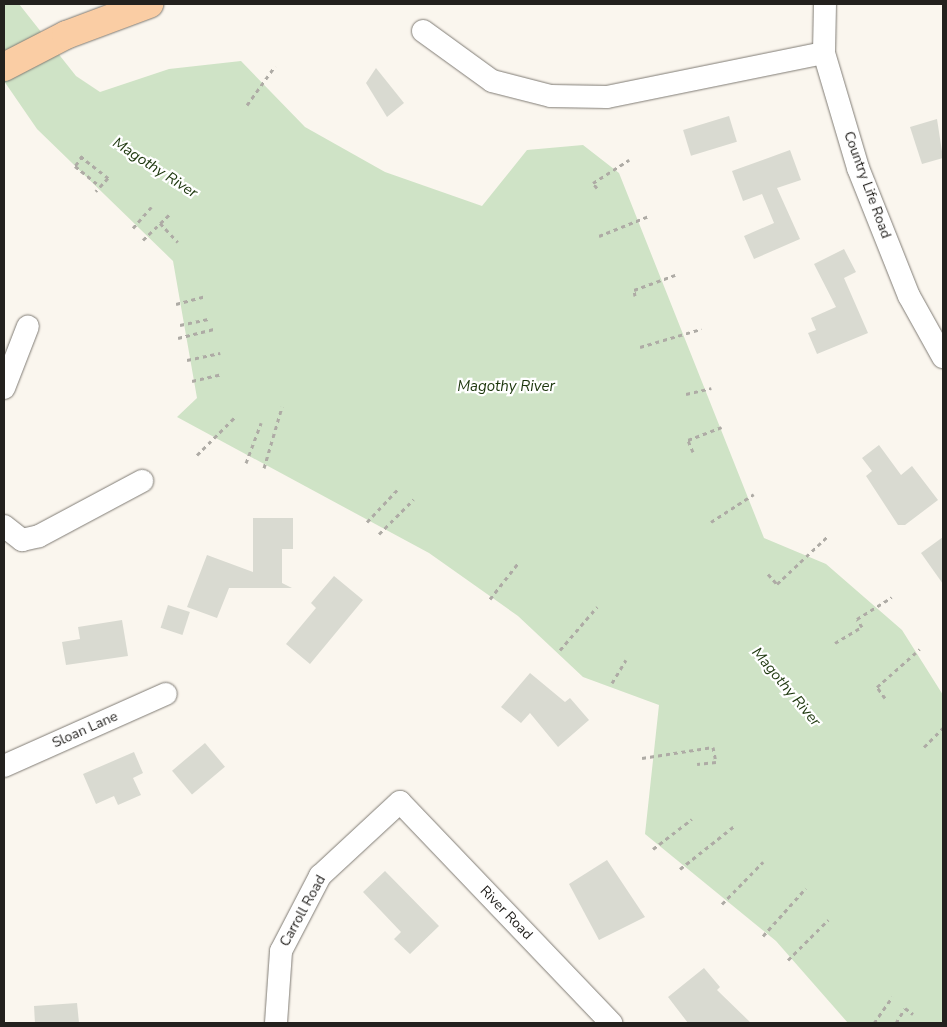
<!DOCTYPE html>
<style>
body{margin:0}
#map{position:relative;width:947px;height:1027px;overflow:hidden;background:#faf6ee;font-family:"Nunito Sans",sans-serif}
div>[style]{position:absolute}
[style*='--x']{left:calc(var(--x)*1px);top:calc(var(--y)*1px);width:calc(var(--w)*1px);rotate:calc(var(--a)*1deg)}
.water>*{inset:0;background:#cfe3c6}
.building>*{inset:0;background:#d9dad1;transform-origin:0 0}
.path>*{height:3px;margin-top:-1.5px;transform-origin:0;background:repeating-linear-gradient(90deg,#aeaba5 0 4px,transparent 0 8px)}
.roads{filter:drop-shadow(0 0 1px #807c75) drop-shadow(0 0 1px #807c75)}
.minor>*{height:22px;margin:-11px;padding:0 11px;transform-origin:11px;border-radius:11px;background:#fff}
.major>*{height:28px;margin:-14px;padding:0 14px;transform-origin:14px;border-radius:14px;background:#facda4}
span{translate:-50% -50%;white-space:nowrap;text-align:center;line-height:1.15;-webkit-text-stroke:4.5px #fff;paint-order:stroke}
.street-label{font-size:14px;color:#23211e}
.water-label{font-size:15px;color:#1c360c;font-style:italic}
.frame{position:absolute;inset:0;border:5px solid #23211e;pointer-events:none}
</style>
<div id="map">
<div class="water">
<div style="clip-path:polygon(4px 4px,19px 4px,76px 76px,100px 92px,169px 69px,241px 61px,305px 127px,385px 172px,482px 206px,527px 150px,583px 145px,619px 173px,764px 538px,826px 564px,902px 630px,943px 695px,943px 1023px,848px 1023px,776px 941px,645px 834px,659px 705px,583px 677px,518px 616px,429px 553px,177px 417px,197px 398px,173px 261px,37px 129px,4px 81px)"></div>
</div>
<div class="building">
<div style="clip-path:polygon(376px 68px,404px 103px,387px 117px,366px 83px)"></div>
<div style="left:729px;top:116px;width:27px;height:48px;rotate:73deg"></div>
<div style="clip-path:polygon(937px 119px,943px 158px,922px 164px,910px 127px)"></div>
<div style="clip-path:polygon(790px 150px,801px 180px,777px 188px,800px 239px,754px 259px,744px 236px,774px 223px,762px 194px,743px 201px,732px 171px)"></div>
<div style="clip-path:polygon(844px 249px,856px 272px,844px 278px,868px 333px,817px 354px,808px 333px,816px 330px,811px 318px,836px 307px,814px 264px)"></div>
<div style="clip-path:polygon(879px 445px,901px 475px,912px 466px,938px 500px,905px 525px,898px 525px,866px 476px,872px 471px,862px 458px)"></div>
<div style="clip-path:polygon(253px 518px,293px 518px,293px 549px,282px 549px,282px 583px,292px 588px,229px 588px,217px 618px,187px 607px,207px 555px,253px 572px)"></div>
<div style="clip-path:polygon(943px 537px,943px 584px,921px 553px)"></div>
<div style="clip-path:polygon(334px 576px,363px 600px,310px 664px,286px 644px,316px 608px,311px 603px)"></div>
<div style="left:168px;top:605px;width:23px;height:24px;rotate:18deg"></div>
<div style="clip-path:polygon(122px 620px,128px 656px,66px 665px,62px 642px,80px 639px,78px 627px)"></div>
<div style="clip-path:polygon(530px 673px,565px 702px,570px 698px,589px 720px,558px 747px,530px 713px,521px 723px,501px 707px)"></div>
<div style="left:205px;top:743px;width:31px;height:43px;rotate:50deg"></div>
<div style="clip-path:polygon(134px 752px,143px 773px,133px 778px,141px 795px,118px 805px,114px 796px,96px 804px,83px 774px)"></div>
<div style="clip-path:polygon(607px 860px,645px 917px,599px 940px,569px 884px)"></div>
<div style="clip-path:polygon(385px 871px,439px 926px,410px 954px,394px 939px,401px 932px,363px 892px)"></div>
<div style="clip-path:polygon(704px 968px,720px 987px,717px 990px,751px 1023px,688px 1023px,668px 997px)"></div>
<div style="clip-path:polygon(77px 1003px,79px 1023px,35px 1023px,34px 1006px)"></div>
</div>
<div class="path">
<div style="--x:247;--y:105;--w:48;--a:-54.3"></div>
<div style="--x:80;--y:156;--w:36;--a:38"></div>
<div style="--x:108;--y:178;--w:18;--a:133"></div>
<div style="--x:83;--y:156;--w:13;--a:129"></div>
<div style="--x:75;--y:166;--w:32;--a:39"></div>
<div style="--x:597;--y:188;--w:6;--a:-129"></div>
<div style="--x:593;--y:183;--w:43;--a:-32.6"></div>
<div style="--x:160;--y:223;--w:26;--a:47"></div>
<div style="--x:133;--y:228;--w:28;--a:-49"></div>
<div style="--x:599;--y:236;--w:54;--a:-21.8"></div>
<div style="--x:143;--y:240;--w:39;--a:-44"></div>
<div style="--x:635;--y:296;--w:6;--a:-99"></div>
<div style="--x:634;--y:290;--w:44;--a:-20.1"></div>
<div style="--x:176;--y:304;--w:31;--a:-15"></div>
<div style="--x:180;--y:325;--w:30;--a:-12"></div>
<div style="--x:178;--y:338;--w:38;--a:-14"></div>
<div style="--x:640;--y:347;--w:64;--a:-16.4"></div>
<div style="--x:187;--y:360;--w:34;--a:-12"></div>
<div style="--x:192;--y:381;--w:31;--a:-13"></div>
<div style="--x:686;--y:394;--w:26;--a:-13"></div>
<div style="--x:693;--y:452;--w:13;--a:-113"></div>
<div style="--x:688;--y:440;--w:36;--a:-21"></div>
<div style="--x:197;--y:455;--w:55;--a:-45"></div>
<div style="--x:246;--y:463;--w:43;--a:-69.4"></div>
<div style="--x:264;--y:468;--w:64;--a:-73.6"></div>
<div style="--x:367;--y:522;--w:45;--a:-46.8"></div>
<div style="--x:711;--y:522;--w:51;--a:-33.1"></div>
<div style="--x:379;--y:534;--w:49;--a:-45"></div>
<div style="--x:768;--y:574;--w:13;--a:48"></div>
<div style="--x:777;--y:584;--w:70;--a:-43.3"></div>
<div style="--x:490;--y:599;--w:47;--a:-51.9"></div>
<div style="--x:835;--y:643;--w:31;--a:-31"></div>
<div style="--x:862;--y:627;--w:9;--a:-122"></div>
<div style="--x:857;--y:619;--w:41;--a:-32.2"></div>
<div style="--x:560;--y:650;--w:57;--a:-49.3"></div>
<div style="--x:612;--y:683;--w:27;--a:-59"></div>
<div style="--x:885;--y:698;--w:14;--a:-126"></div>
<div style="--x:877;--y:687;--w:57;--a:-41.5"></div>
<div style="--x:924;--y:747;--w:27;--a:-45"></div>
<div style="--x:642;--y:758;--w:72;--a:-8.8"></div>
<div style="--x:713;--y:747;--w:15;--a:79"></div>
<div style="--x:716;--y:762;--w:19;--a:174"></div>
<div style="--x:653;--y:849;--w:49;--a:-37.6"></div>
<div style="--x:680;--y:869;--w:68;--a:-38.4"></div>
<div style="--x:722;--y:904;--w:59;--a:-45.7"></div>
<div style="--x:763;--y:936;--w:64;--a:-48.1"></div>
<div style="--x:788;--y:960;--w:57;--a:-45"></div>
<div style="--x:874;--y:1023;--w:32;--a:-55"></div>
<div style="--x:896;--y:1023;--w:17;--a:-59"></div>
<div style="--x:905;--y:1008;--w:10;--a:37"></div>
</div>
<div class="roads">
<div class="minor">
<div style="--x:825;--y:4;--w:49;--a:91.2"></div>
<div style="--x:824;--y:53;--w:120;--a:73.5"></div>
<div style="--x:858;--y:168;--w:138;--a:68.3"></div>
<div style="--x:909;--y:296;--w:70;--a:60.9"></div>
<div style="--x:423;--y:31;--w:85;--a:35.9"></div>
<div style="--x:492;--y:81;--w:61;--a:14.3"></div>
<div style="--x:551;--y:96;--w:56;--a:1"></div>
<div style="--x:607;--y:97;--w:221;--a:-11.5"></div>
<div style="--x:4;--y:388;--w:66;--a:-68.8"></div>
<div style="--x:4;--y:526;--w:23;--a:38"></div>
<div style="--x:22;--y:540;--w:17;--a:-13"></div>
<div style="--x:39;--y:536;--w:117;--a:-28.1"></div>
<div style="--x:4;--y:766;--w:177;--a:-24"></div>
<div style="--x:276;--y:1023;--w:72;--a:-86"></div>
<div style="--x:281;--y:951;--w:85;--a:-62.5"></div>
<div style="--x:320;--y:876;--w:109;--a:-42.8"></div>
<div style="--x:400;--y:802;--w:306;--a:46.3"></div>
</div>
<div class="major">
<div style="--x:4;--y:67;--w:70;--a:-27.3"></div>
<div style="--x:66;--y:35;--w:89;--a:-20.5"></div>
</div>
</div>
<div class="street-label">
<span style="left:867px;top:185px;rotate:70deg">Country Life Road</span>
<span style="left:85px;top:730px;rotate:-24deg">Sloan Lane</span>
<span style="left:303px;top:911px;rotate:-61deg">Carroll Road</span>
<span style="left:506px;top:913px;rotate:46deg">River Road</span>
</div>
<div class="water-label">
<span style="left:155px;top:168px;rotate:33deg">Magothy River</span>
<span style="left:506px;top:387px">Magothy River</span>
<span style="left:786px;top:687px;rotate:50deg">Magothy River</span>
</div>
<div class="frame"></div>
</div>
